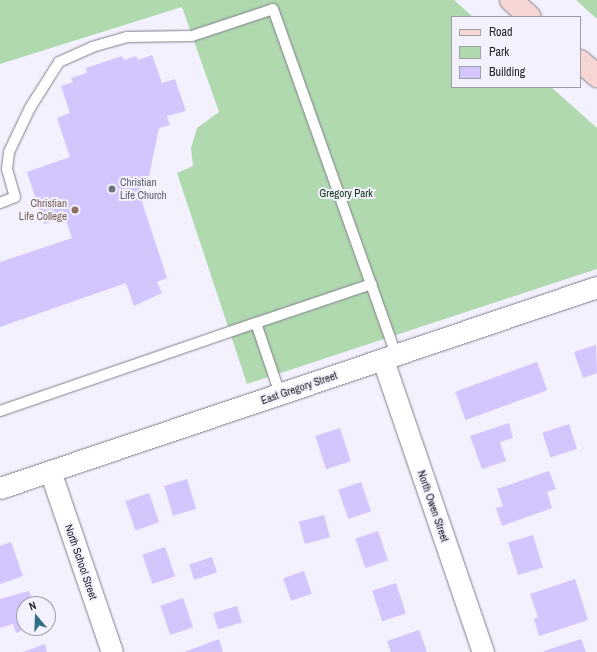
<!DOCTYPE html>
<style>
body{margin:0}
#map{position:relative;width:597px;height:652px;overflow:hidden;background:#f4f1fe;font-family:"Archivo Narrow",sans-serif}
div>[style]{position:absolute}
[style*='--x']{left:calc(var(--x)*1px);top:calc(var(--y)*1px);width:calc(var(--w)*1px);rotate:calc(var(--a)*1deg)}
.green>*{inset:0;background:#b0d9af}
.building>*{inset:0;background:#d3c6fc;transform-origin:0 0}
.roads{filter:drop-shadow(0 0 1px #817f8a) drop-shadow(0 0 1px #817f8a)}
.service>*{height:10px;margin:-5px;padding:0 5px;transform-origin:5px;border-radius:5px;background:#fff}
.minor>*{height:21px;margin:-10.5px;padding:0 10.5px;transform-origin:10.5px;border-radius:10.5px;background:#fff}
.primary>*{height:22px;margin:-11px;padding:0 11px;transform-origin:11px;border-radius:11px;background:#f7d7d3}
.dots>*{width:11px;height:11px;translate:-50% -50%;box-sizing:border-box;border:2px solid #f4f1fe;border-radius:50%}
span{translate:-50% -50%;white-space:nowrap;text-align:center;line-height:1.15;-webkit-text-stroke:4px #f4f1fe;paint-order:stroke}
.worship-label{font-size:11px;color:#5b616d}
.left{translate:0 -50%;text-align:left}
.park-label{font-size:11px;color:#0e3410}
.education-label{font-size:11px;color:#785e54}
.right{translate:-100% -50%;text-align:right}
.street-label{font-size:11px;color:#232226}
.legend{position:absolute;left:451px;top:16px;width:130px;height:72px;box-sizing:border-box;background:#f4f1fe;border:1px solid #a09ea8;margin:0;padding:5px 7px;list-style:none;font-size:12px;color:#232226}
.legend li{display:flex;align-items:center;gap:8px;height:20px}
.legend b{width:20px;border:1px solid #a09ea8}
.north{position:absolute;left:16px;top:596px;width:40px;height:40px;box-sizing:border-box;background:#f4f1fe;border:1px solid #a09ea8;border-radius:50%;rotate:341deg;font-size:11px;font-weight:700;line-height:16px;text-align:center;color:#232226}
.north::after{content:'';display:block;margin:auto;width:14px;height:18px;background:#316f85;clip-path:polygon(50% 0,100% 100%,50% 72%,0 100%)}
</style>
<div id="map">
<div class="green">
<div style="clip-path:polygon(0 0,454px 0,473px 17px,452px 17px,452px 87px,551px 87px,597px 128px,597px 269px,247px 384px,177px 173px,193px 166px,191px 148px,197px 128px,219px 112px,182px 7px,0 64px)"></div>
<div style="clip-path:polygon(576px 0,597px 0,597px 19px)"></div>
</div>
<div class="building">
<div style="clip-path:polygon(152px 55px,162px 83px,175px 79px,186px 111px,167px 116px,170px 125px,159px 128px,149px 176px,142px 179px,139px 193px,167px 278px,157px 282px,162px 293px,134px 306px,126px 283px,0 327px,0 262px,72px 238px,65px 218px,44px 224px,27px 172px,70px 157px,57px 118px,70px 113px,61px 86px,73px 82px,71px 78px,87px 73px,86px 68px,122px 56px,124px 60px,136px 56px,138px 60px)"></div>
<div style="clip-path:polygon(596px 345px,597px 373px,583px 378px,574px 352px)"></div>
<div style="left:537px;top:362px;width:30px;height:87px;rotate:70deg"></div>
<div style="clip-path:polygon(509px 423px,513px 438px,500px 442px,506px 461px,482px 469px,470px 436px)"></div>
<div style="left:569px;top:424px;width:26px;height:28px;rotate:72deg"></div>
<div style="left:340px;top:428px;width:35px;height:26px;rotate:72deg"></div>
<div style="clip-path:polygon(549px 471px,556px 489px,547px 492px,552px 508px,502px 526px,496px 508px,503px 506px,497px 489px)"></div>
<div style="left:187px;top:479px;width:31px;height:24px;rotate:73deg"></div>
<div style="left:361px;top:482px;width:31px;height:24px;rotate:71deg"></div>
<div style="left:149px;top:493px;width:31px;height:25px;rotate:71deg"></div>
<div style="left:324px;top:515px;width:23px;height:26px;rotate:75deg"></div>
<div style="left:378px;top:531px;width:31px;height:24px;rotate:71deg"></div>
<div style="left:533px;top:535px;width:34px;height:26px;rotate:73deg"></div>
<div style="clip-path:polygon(11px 542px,23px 576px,0 584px,0 546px)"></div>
<div style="left:165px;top:547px;width:31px;height:24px;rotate:71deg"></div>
<div style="left:212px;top:557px;width:16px;height:24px;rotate:72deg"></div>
<div style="left:304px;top:571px;width:24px;height:22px;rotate:71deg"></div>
<div style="clip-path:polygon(575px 579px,588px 620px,539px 636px,534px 619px,538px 617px,530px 594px)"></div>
<div style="left:396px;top:583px;width:32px;height:25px;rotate:72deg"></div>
<div style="clip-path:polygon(29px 591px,34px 604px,24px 604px,24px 628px,28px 628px,16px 633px,13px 624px,0 628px,0 599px)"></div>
<div style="left:183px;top:598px;width:31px;height:24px;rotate:71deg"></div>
<div style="left:237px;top:606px;width:17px;height:25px;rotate:73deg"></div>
<div style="clip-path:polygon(419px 630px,427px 652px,391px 652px,387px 641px)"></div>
<div style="clip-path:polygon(219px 639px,223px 652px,184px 652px)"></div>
<div style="clip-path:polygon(581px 639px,586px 652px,544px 652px,544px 651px)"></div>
<div style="clip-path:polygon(45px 644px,47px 652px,23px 652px)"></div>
</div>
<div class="roads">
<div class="service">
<div style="--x:0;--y:203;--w:16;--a:-22"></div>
<div style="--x:15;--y:197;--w:29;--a:-106"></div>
<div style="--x:7;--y:169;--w:17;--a:-83"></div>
<div style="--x:9;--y:152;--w:49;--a:-64.5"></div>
<div style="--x:30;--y:108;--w:54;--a:-57.8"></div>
<div style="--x:59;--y:62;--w:36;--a:-24"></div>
<div style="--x:92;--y:47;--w:36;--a:-16"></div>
<div style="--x:127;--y:37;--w:65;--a:-0.9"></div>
<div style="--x:192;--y:36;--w:85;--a:-18.4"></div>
<div style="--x:273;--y:9;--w:367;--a:70.4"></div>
<div style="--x:256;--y:323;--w:122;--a:-18.6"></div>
<div style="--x:0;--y:411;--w:271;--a:-19"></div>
<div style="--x:256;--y:323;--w:75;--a:71.3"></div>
</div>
<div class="minor">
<div style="--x:383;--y:360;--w:309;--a:71.1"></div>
<div style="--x:50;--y:471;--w:191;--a:71.1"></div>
<div style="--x:0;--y:488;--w:630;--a:-18.61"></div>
</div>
<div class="primary">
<div style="--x:511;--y:0;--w:25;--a:42"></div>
<div style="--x:580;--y:61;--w:23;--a:41"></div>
</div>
</div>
<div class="dots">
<div style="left:112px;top:189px;background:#6b7280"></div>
<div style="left:75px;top:210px;background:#8d6e63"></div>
</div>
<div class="worship-label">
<span class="left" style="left:120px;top:189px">Christian<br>Life Church</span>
</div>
<div class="park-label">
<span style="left:346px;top:193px">Gregory Park</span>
</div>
<div class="education-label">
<span class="right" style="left:67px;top:210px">Christian<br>Life College</span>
</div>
<div class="street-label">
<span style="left:299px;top:388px;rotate:-19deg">East Gregory Street</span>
<span style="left:433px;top:506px;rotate:71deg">North Owen Street</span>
<span style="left:81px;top:562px;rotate:71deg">North School Street</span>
</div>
<ul class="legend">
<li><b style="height:5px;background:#f7d7d3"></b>Road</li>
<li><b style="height:11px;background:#b0d9af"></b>Park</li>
<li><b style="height:11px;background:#d3c6fc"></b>Building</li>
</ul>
<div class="north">N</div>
</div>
